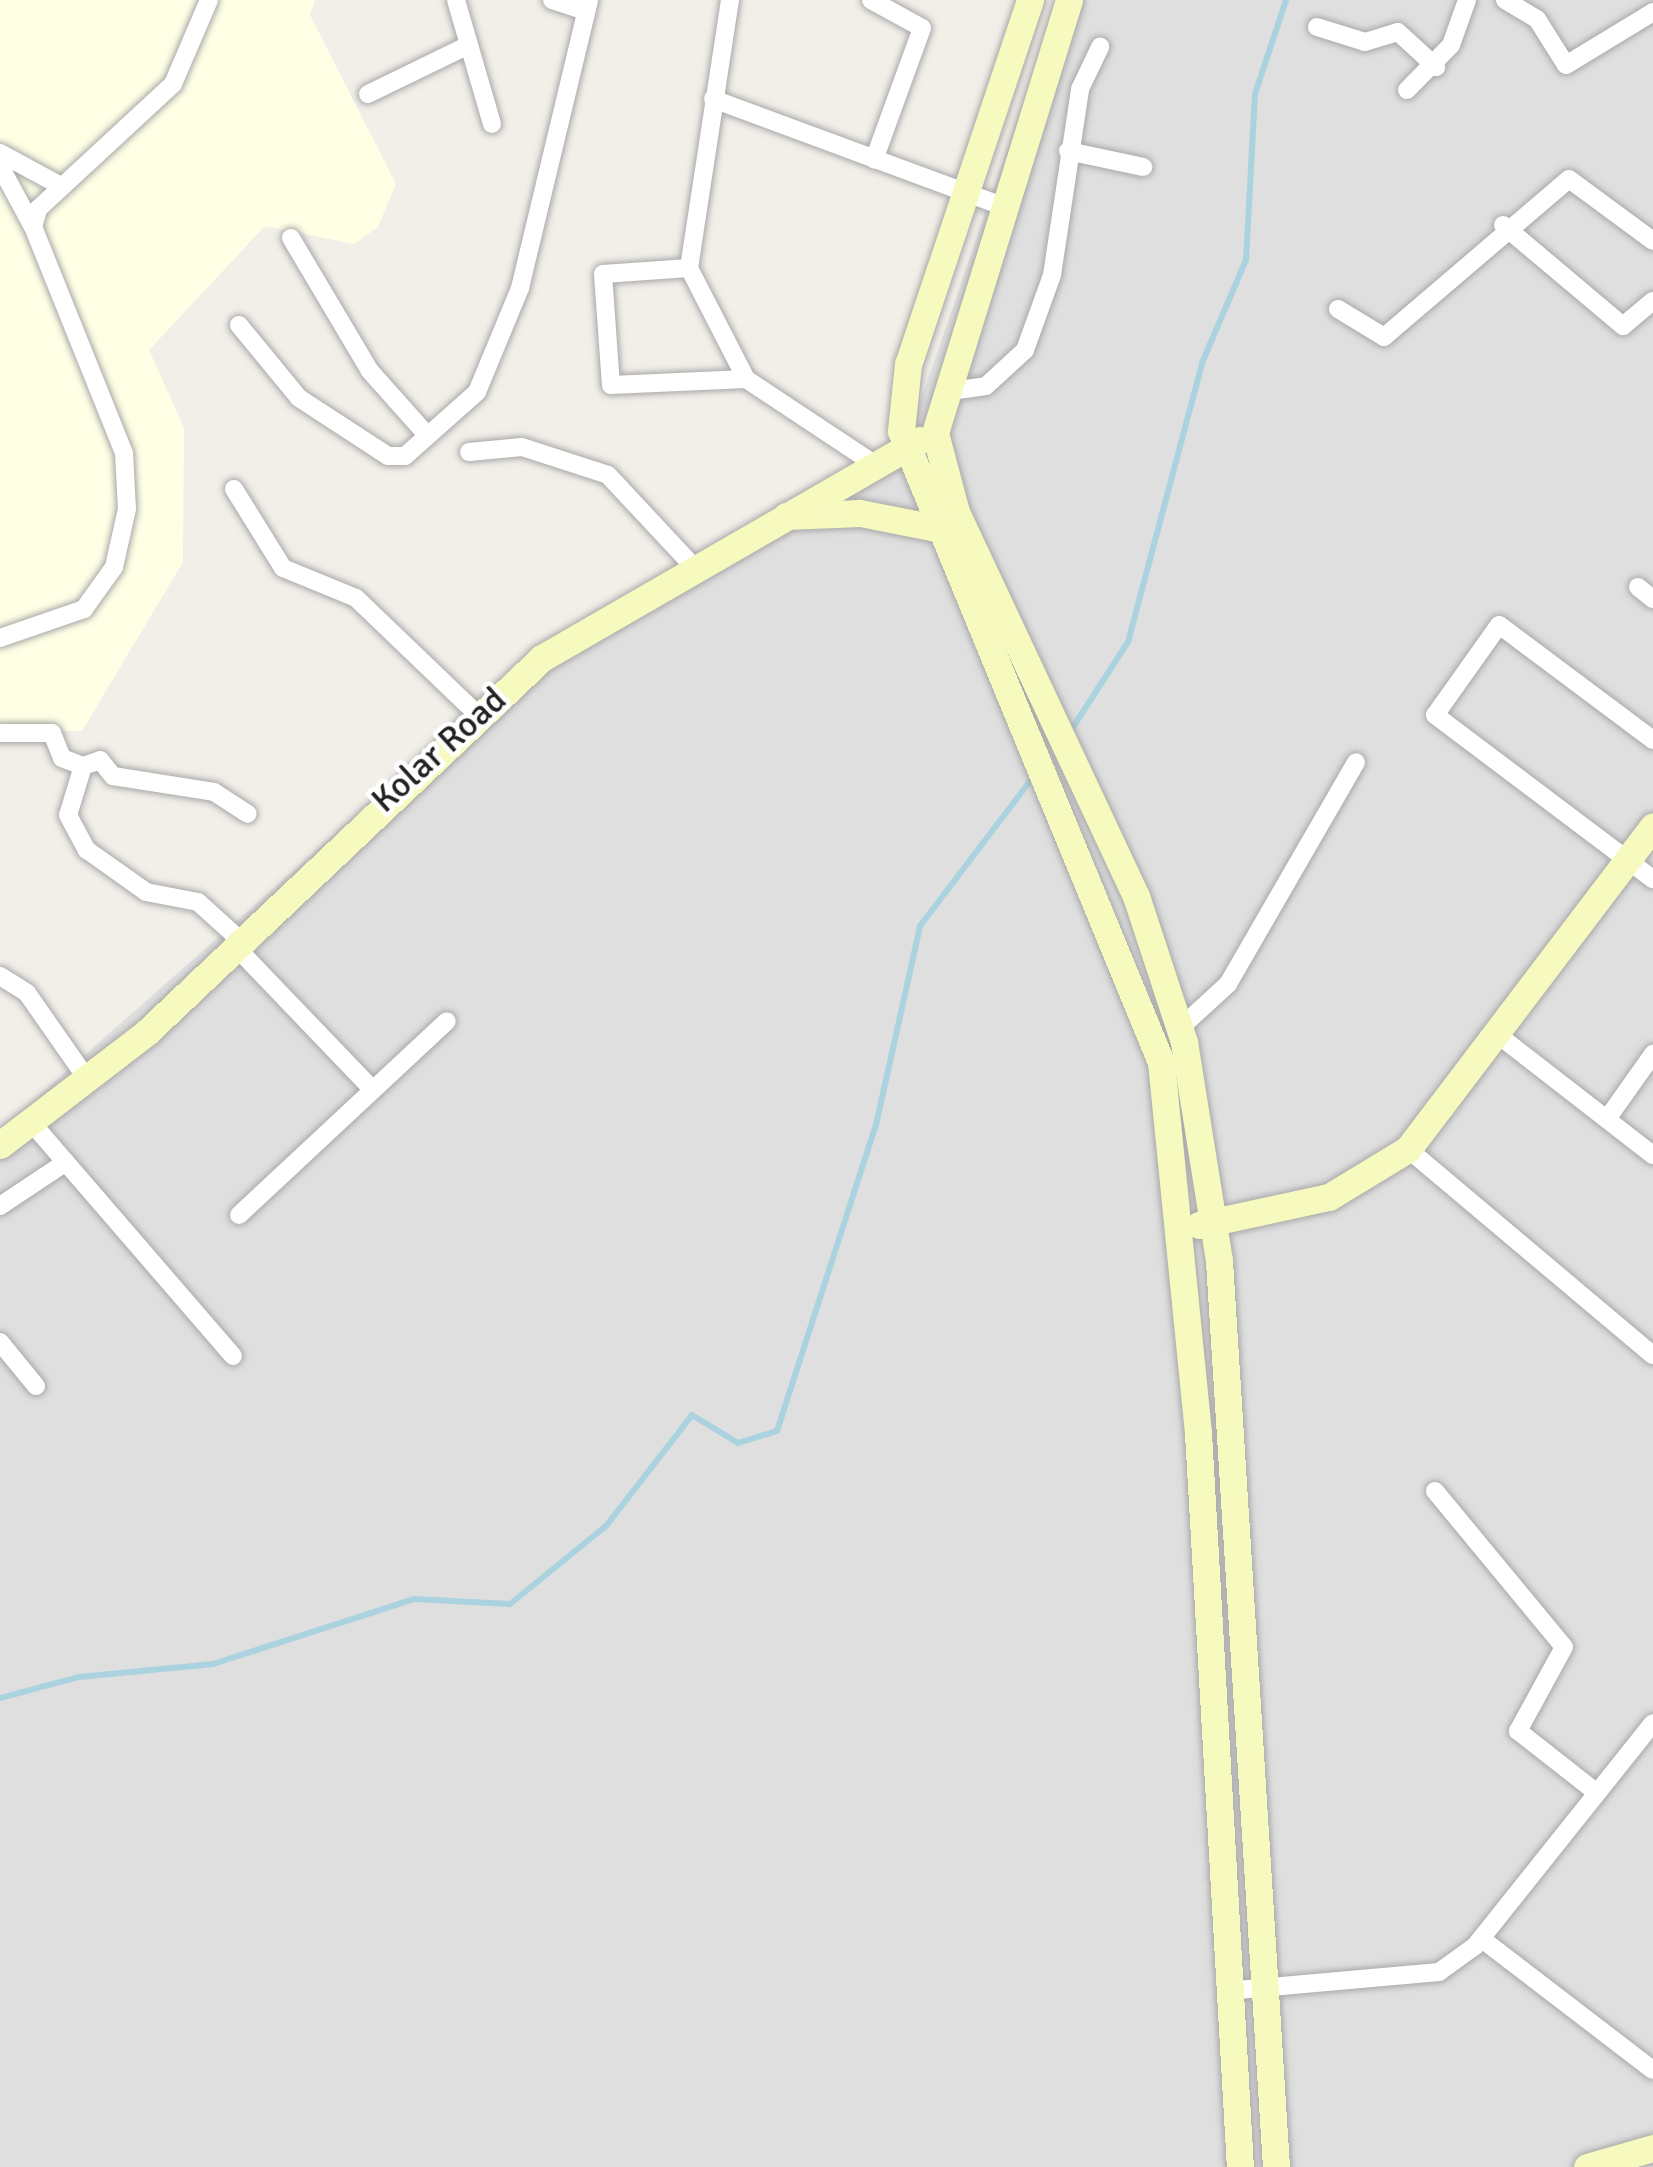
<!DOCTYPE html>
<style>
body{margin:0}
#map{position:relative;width:1653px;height:2167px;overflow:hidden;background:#f2efe9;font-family:Signika,sans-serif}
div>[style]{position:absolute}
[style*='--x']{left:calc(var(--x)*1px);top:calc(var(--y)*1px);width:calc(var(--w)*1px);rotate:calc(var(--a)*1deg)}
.residential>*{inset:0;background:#e0dfdf}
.education>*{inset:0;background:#ffffe5}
.stream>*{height:6px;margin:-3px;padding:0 3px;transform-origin:3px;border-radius:3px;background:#aad3df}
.roads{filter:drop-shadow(0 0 3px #a9a9a9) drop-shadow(0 0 3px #a9a9a9)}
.street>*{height:18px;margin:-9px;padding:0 9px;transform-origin:9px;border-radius:9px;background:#fff}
.secondary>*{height:27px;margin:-13.5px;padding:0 13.5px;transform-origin:13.5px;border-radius:13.5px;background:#f7fabf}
span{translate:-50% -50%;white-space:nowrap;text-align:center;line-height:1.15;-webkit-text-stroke:9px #fff;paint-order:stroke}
.street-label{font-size:36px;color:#222}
</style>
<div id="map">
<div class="residential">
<div style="clip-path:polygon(1058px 0,1653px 0,1653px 2167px,0 2167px,0 1130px,423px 756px,912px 426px)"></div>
</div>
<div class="education">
<div style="clip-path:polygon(0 0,315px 0,310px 15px,396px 184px,378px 227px,354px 244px,265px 226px,149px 350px,184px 428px,183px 562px,82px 731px,0 731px)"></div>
</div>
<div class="stream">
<div style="--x:1068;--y:735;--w:111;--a:-57.2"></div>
<div style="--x:1128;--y:642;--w:289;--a:-75.1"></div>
<div style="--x:1202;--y:363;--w:112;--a:-66.9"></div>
<div style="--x:1246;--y:260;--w:166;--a:-86.9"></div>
<div style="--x:1255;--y:94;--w:99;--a:-71.7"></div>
<div style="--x:0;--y:1698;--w:82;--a:-14.9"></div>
<div style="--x:79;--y:1677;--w:135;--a:-5.5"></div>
<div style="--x:213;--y:1664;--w:211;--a:-17.9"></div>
<div style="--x:414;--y:1599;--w:96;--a:3"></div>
<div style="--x:510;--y:1604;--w:124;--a:-39.1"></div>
<div style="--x:606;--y:1526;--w:140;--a:-52.2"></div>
<div style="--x:692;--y:1415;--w:54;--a:31.3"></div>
<div style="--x:738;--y:1443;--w:41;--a:-17.1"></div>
<div style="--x:777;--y:1431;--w:322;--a:-72.1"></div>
<div style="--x:876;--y:1125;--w:204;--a:-77.5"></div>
<div style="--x:920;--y:926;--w:187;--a:-52.8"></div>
</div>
<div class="roads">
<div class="street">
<div style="--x:456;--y:0;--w:129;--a:73.8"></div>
<div style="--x:552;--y:0;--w:35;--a:18"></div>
<div style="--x:730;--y:0;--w:271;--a:98.7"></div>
<div style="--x:689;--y:268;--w:125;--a:62.8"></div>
<div style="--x:746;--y:379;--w:152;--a:33.5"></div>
<div style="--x:871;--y:0;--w:58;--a:28.8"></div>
<div style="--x:922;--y:28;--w:140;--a:110"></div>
<div style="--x:1505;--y:0;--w:37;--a:31"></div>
<div style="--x:1537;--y:19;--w:54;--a:57.8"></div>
<div style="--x:1566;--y:65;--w:102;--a:-31.3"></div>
<div style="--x:1317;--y:27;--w:50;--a:17.4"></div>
<div style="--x:1365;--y:42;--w:34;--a:-17"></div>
<div style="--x:1398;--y:32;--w:52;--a:42.6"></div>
<div style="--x:1407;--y:90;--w:63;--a:-45.6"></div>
<div style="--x:1451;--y:45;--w:48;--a:-70.4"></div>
<div style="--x:368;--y:94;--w:110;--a:-25.9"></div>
<div style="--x:713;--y:99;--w:308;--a:20.3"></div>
<div style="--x:1068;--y:151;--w:77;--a:12"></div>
<div style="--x:0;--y:153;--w:69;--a:28.4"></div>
<div style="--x:0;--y:166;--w:69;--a:61.6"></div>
<div style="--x:1503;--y:225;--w:157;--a:40.1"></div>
<div style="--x:1623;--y:326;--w:39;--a:-40"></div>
<div style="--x:291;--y:238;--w:155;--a:59.3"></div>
<div style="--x:370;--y:371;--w:86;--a:48.3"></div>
<div style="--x:689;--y:268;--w:86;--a:176"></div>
<div style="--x:603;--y:274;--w:111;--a:85.9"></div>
<div style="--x:611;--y:385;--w:135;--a:-2.5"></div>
<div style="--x:1338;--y:309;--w:54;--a:31.3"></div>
<div style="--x:1384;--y:337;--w:243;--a:-40.5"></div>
<div style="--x:1569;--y:179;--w:104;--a:36.4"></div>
<div style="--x:239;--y:325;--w:94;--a:50.6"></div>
<div style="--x:299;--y:398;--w:106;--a:33.1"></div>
<div style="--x:388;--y:456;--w:17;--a:0"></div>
<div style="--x:405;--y:456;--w:96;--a:-41.6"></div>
<div style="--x:477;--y:392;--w:113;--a:-67.5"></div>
<div style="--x:520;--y:288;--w:296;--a:-76.5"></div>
<div style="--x:944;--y:392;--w:42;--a:-8.1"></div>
<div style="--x:986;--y:386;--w:53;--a:-42.7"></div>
<div style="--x:1025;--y:350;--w:80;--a:-70.2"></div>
<div style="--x:1052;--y:275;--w:188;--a:-81.4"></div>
<div style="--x:1080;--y:89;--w:47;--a:-64.5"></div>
<div style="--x:469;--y:452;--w:53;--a:-5.4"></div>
<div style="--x:522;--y:447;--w:90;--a:18"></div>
<div style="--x:608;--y:475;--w:125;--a:47"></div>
<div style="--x:234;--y:489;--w:93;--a:58.2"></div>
<div style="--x:283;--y:568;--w:79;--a:22.3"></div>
<div style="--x:356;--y:598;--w:165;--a:43.8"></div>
<div style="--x:1638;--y:587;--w:19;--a:39"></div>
<div style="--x:0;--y:638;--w:89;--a:-19"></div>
<div style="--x:84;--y:609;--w:52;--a:-54.5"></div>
<div style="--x:114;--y:567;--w:59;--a:-77.4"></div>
<div style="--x:127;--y:509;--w:56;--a:-93.1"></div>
<div style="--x:124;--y:453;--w:244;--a:-111.9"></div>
<div style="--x:33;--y:227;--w:19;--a:-74"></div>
<div style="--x:38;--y:209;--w:184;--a:-42.8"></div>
<div style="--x:173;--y:84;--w:91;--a:-66.8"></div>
<div style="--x:0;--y:733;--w:52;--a:0"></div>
<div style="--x:52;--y:733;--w:27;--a:68"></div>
<div style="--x:62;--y:758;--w:22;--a:21"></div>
<div style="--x:83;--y:766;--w:51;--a:107"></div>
<div style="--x:68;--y:815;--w:40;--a:62"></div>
<div style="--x:87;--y:850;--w:72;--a:35.4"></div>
<div style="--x:146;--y:892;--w:53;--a:10.9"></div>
<div style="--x:198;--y:902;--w:55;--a:42.1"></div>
<div style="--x:1653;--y:740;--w:192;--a:-143.2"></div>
<div style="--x:1499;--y:625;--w:110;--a:125.4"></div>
<div style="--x:1435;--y:715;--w:273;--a:37"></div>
<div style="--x:83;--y:766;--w:18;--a:-19"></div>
<div style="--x:100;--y:760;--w:21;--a:51"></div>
<div style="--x:113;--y:776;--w:102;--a:9"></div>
<div style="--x:214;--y:792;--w:40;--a:32.9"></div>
<div style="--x:233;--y:944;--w:198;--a:46.2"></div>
<div style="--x:0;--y:976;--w:32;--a:32"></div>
<div style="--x:27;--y:993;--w:105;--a:55.1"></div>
<div style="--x:1180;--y:1028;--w:65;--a:-42.5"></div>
<div style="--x:1228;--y:984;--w:256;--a:-60"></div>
<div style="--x:1502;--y:1038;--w:191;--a:37.8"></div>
<div style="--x:1607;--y:1119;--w:80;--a:-54.7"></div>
<div style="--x:31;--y:1122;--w:309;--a:49.2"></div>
<div style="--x:1408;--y:1149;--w:320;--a:40.1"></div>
<div style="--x:0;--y:1206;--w:79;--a:-33.7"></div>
<div style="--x:239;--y:1215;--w:284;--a:-43"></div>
<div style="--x:0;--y:1342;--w:57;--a:50.7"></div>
<div style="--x:1435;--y:1491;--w:202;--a:50.4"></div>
<div style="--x:1564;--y:1647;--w:96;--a:118.7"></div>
<div style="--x:1518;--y:1731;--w:100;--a:38.1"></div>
<div style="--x:1482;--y:1939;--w:215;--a:37.5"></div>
<div style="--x:1237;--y:1990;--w:203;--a:-5.1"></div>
<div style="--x:1439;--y:1972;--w:44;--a:-35.8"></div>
<div style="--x:1475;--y:1946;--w:285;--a:-51.4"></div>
</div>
<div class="secondary">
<div style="--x:1030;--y:0;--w:384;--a:108.5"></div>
<div style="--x:908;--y:364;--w:67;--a:96"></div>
<div style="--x:901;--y:431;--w:682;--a:67.61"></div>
<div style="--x:1161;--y:1062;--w:373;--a:84.3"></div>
<div style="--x:1198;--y:1433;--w:735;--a:86.73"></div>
<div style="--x:1069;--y:0;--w:453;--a:107.2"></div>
<div style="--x:935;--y:433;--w:82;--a:75.1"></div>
<div style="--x:956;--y:512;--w:424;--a:64.9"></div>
<div style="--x:1136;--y:896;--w:154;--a:71.8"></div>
<div style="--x:1184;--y:1042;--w:222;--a:80.9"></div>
<div style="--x:1219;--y:1261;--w:908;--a:86.4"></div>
<div style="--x:786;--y:516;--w:74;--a:-2.3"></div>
<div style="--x:860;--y:513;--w:77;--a:11.2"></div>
<div style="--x:0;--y:1145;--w:185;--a:-37.5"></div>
<div style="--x:147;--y:1032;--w:544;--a:-43.44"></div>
<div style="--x:542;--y:658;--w:436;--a:-30"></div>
<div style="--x:1199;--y:1225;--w:133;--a:-12.2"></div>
<div style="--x:1329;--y:1197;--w:92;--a:-31.3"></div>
<div style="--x:1408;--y:1149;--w:405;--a:-52.8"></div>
<div style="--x:1587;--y:2167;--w:69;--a:-16.1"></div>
</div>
</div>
<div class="street-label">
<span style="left:439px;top:750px;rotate:-42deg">Kolar Road</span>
</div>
</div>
